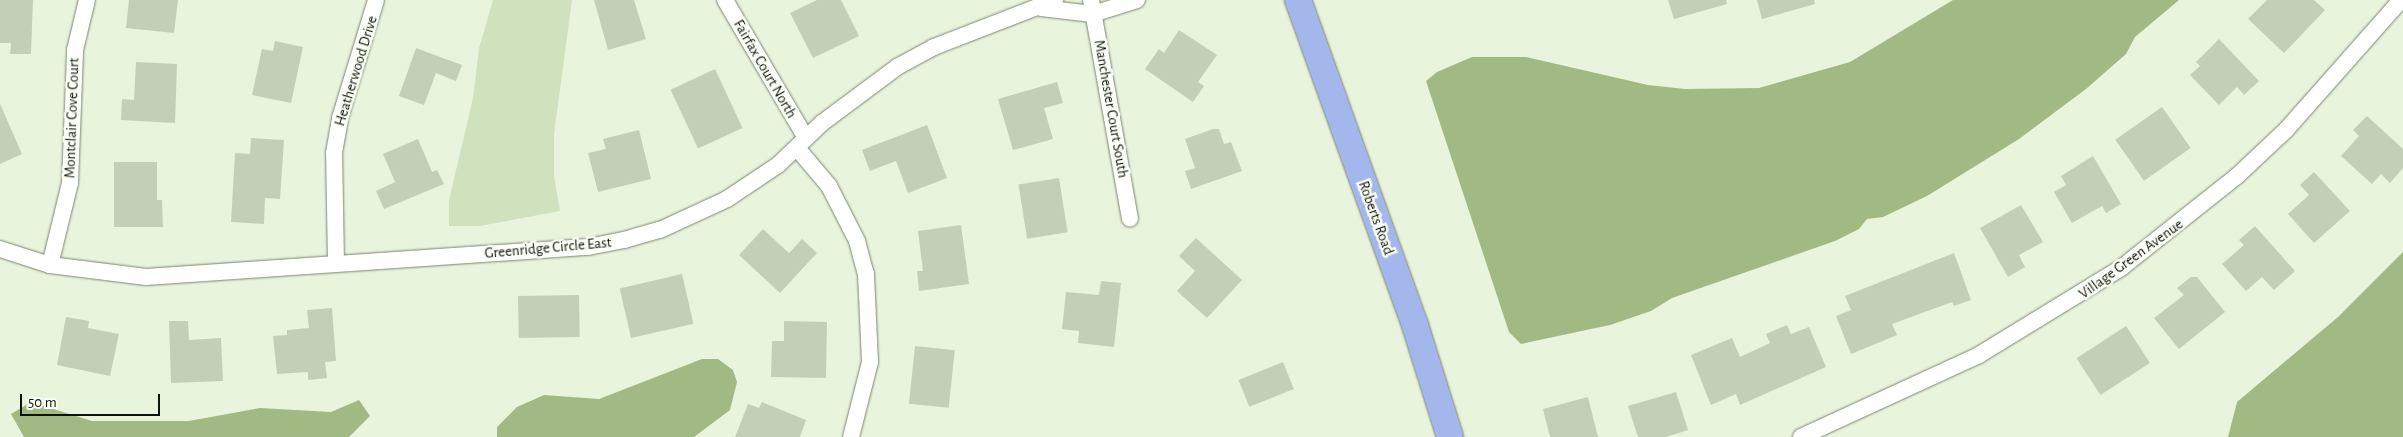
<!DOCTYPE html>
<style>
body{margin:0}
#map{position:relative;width:2403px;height:437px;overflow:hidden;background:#e9f4dd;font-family:"Alegreya Sans",sans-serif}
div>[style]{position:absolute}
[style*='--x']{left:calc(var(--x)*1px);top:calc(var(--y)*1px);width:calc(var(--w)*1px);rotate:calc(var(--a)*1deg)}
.green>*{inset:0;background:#d0e2bd}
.water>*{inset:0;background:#a1ba84}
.building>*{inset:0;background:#c4cfb8;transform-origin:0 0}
.roads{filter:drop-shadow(0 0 1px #7b8570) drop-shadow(0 0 1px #7b8570)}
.minor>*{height:16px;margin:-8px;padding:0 8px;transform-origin:8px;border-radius:8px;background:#fff}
.primary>*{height:26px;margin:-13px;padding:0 13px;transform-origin:13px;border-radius:13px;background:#a4b7ec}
span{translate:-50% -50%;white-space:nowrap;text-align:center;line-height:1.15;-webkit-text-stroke:5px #fafff5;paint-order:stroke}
.street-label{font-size:15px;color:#0f130b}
.scale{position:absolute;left:20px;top:394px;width:140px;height:22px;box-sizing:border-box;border:2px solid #0f130b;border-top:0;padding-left:6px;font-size:15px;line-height:18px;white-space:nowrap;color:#0f130b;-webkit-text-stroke:4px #fafff5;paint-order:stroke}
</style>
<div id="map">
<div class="green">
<div style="clip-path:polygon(493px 0,572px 0,554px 134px,554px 176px,560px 211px,480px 226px,449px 226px,449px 200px,473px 98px,479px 48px)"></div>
</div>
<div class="water">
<div style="clip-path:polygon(1953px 0,2179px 0,2135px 37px,2126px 54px,2086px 89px,2019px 139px,1927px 196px,1883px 217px,1867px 219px,1859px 229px,1835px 241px,1672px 298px,1651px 311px,1610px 325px,1521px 344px,1509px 332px,1426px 81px,1437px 72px,1472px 57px,1526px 57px,1648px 85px,1685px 89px,1759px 88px,1850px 62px)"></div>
<div style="clip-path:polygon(2403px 252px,2403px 437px,2228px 437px,2237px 402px,2338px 317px)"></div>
<div style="clip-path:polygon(702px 359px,718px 359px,733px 370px,737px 382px,730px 410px,694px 437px,497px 437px,497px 427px,517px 407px,544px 395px,599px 399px)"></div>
<div style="clip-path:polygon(359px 400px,370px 416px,349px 437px,24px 437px,11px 414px,31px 402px,92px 421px,189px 421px,260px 408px,331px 412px)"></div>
</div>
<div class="building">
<div style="clip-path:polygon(0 0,33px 0,31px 54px,10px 54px,11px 43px,0 43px)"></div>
<div style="clip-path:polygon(129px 0,178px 0,174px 33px,126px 28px)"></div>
<div style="clip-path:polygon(594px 0,634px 0,646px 39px,608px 50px)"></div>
<div style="clip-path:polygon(817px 0,841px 0,859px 36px,813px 58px,790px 13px)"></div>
<div style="clip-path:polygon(1668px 0,1726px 0,1727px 4px,1674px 19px)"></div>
<div style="clip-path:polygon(1757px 0,1814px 0,1815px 4px,1762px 19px)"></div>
<div style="clip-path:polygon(2267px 0,2314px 0,2325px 10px,2284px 53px,2248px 19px)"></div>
<div style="clip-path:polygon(1179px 30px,1217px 55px,1198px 82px,1204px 86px,1193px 102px,1145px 69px,1159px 49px,1164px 53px)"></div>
<div style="clip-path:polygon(2219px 39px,2259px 81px,2244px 95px,2237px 87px,2219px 105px,2190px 75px,2200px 66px,2196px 62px)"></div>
<div style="clip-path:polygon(275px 41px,303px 47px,291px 103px,252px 95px,262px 49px,273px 51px)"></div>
<div style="clip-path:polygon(416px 48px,462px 65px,456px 81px,436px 73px,424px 105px,399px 96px)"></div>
<div style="clip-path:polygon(136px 62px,177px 64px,175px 123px,121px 120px,122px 99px,134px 100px)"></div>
<div style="left:715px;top:69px;width:65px;height:49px;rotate:65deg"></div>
<div style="clip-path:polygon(1057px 82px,1063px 103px,1044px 108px,1053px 139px,1013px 150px,998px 99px)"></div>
<div style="clip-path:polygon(0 104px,22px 154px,0 164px)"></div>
<div style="left:2162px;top:107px;width:50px;height:57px;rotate:55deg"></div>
<div style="clip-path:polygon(2367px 116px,2403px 149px,2403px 168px,2390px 183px,2381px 174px,2372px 184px,2341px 156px,2359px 136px,2353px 130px)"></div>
<div style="clip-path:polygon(927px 125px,947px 178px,908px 193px,896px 161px,870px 171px,862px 150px)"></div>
<div style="clip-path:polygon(1213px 129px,1219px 129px,1224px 144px,1231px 142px,1242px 171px,1191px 189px,1185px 171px,1195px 168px,1185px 139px)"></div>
<div style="clip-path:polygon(639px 130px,651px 179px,598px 192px,588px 153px,606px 149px,603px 139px)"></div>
<div style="clip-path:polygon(251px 138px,284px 140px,280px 199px,265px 198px,264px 224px,231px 222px,235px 153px,250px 154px)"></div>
<div style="clip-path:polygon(418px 139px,432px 172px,437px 170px,444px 184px,384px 209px,376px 191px,395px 182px,383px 154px)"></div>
<div style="clip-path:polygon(2093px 156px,2121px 204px,2106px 213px,2102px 206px,2072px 223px,2054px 192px,2066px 185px,2061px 176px)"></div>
<div style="clip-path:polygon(114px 162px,157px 162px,157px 200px,162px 200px,163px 227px,114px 227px)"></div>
<div style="clip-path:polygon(2314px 172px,2350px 211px,2314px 243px,2288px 214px,2309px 195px,2300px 185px)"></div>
<div style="left:1059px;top:178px;width:55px;height:41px;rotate:81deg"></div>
<div style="clip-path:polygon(2021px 205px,2043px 242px,2019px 255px,2025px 267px,2008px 277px,1980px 228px)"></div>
<div style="clip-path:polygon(961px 225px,969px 284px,919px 291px,917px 271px,923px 271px,918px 231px)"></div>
<div style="clip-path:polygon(2255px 226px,2295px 271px,2274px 290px,2262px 277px,2246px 291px,2222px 264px,2244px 245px,2239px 240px)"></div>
<div style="clip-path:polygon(763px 229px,789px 253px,802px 239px,817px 253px,780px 293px,739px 255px)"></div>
<div style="clip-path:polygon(1196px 238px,1242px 280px,1207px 318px,1177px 291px,1195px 271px,1179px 256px)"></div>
<div style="clip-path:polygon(1954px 253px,1971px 300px,1954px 306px,1952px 302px,1892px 324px,1897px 335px,1851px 354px,1836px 316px,1851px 310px,1845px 296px)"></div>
<div style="left:682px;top:274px;width:51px;height:64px;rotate:77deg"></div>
<div style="clip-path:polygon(2191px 277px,2197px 277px,2225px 312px,2179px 349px,2154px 318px,2184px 295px,2177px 288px)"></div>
<div style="clip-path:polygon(1101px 281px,1121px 283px,1114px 347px,1078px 343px,1079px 331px,1062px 329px,1066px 292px,1099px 295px)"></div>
<div style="left:579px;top:295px;width:42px;height:61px;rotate:89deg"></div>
<div style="clip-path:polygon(332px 308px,336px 361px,325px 362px,327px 378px,308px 380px,308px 372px,277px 374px,273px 336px,287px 335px,287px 330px,309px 328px,307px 310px)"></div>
<div style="clip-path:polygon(66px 317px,89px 321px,88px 328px,119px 334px,110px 376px,57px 365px)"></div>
<div style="clip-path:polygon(169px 321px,188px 321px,189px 340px,221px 338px,223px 381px,171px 383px)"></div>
<div style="clip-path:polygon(784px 321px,827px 322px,826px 378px,771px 377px,772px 341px,784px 341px)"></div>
<div style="clip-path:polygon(1787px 325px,1791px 334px,1809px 327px,1826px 367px,1740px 405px,1736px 394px,1711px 405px,1691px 355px,1732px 338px,1740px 357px,1770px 343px,1766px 334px)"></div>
<div style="left:2126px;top:326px;width:44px;height:59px;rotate:57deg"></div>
<div style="left:915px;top:346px;width:40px;height:58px;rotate:6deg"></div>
<div style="left:1283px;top:362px;width:29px;height:48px;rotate:68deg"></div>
<div style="clip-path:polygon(1676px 392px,1688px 430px,1666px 437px,1638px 437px,1628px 406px)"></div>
<div style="clip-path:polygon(1588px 397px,1598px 437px,1550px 437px,1543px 409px)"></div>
<div style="clip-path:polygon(762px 402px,806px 420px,800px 437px,735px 437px,748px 404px,759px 408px)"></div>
</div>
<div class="roads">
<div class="minor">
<div style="--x:725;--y:0;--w:160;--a:59.6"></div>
<div style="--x:1091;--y:0;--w:222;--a:79.9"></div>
<div style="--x:1041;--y:8;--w:52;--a:6.6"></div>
<div style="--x:1093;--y:14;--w:46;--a:-17.7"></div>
<div style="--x:797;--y:148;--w:50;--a:49.9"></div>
<div style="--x:829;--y:186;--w:62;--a:63"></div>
<div style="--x:857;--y:241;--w:34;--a:75"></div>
<div style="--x:866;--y:274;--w:88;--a:87.4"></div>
<div style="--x:870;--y:362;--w:77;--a:104.2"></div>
<div style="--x:0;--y:249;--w:52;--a:17.7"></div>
<div style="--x:50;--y:265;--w:97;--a:7.1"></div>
<div style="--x:146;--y:277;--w:443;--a:-3.9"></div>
<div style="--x:588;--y:247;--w:37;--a:-11"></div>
<div style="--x:624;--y:240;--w:37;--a:-16"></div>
<div style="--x:660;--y:230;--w:74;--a:-24.8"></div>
<div style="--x:727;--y:199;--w:61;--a:-33.7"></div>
<div style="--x:778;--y:165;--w:61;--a:-43.7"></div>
<div style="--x:822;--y:123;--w:94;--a:-36.7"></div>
<div style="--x:897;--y:67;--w:42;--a:-28.4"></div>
<div style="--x:934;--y:47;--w:130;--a:-21.2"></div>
<div style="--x:336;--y:263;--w:110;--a:-91"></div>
<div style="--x:334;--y:153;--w:36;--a:-80"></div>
<div style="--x:340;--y:118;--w:123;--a:-73"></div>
<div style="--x:50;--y:265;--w:84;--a:-76.3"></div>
<div style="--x:70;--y:183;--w:133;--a:-87.8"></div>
<div style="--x:75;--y:50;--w:51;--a:-76.5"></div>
<div style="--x:1801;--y:437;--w:196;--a:-24.7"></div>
<div style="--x:1979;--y:355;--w:167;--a:-31.5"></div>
<div style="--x:2121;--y:268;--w:148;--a:-38.4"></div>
<div style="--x:2237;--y:176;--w:67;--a:-43.2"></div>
<div style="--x:2286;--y:130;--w:174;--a:-48.5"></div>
</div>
<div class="primary">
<div style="--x:1298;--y:0;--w:345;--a:70.2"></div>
<div style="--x:1415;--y:325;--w:117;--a:72.6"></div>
</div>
</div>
<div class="street-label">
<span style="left:765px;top:69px;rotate:60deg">Fairfax Court North</span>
<span style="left:356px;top:71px;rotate:-73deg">Heatherwood Drive</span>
<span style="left:1111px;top:109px;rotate:80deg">Manchester Court South</span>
<span style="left:72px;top:118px;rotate:-88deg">Montclair Cove Court</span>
<span style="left:1376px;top:218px;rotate:70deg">Roberts Road</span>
<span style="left:548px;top:248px;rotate:-5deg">Greenridge Circle East</span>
<span style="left:2131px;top:259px;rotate:-36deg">Village Green Avenue</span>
</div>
<div class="scale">50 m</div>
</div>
